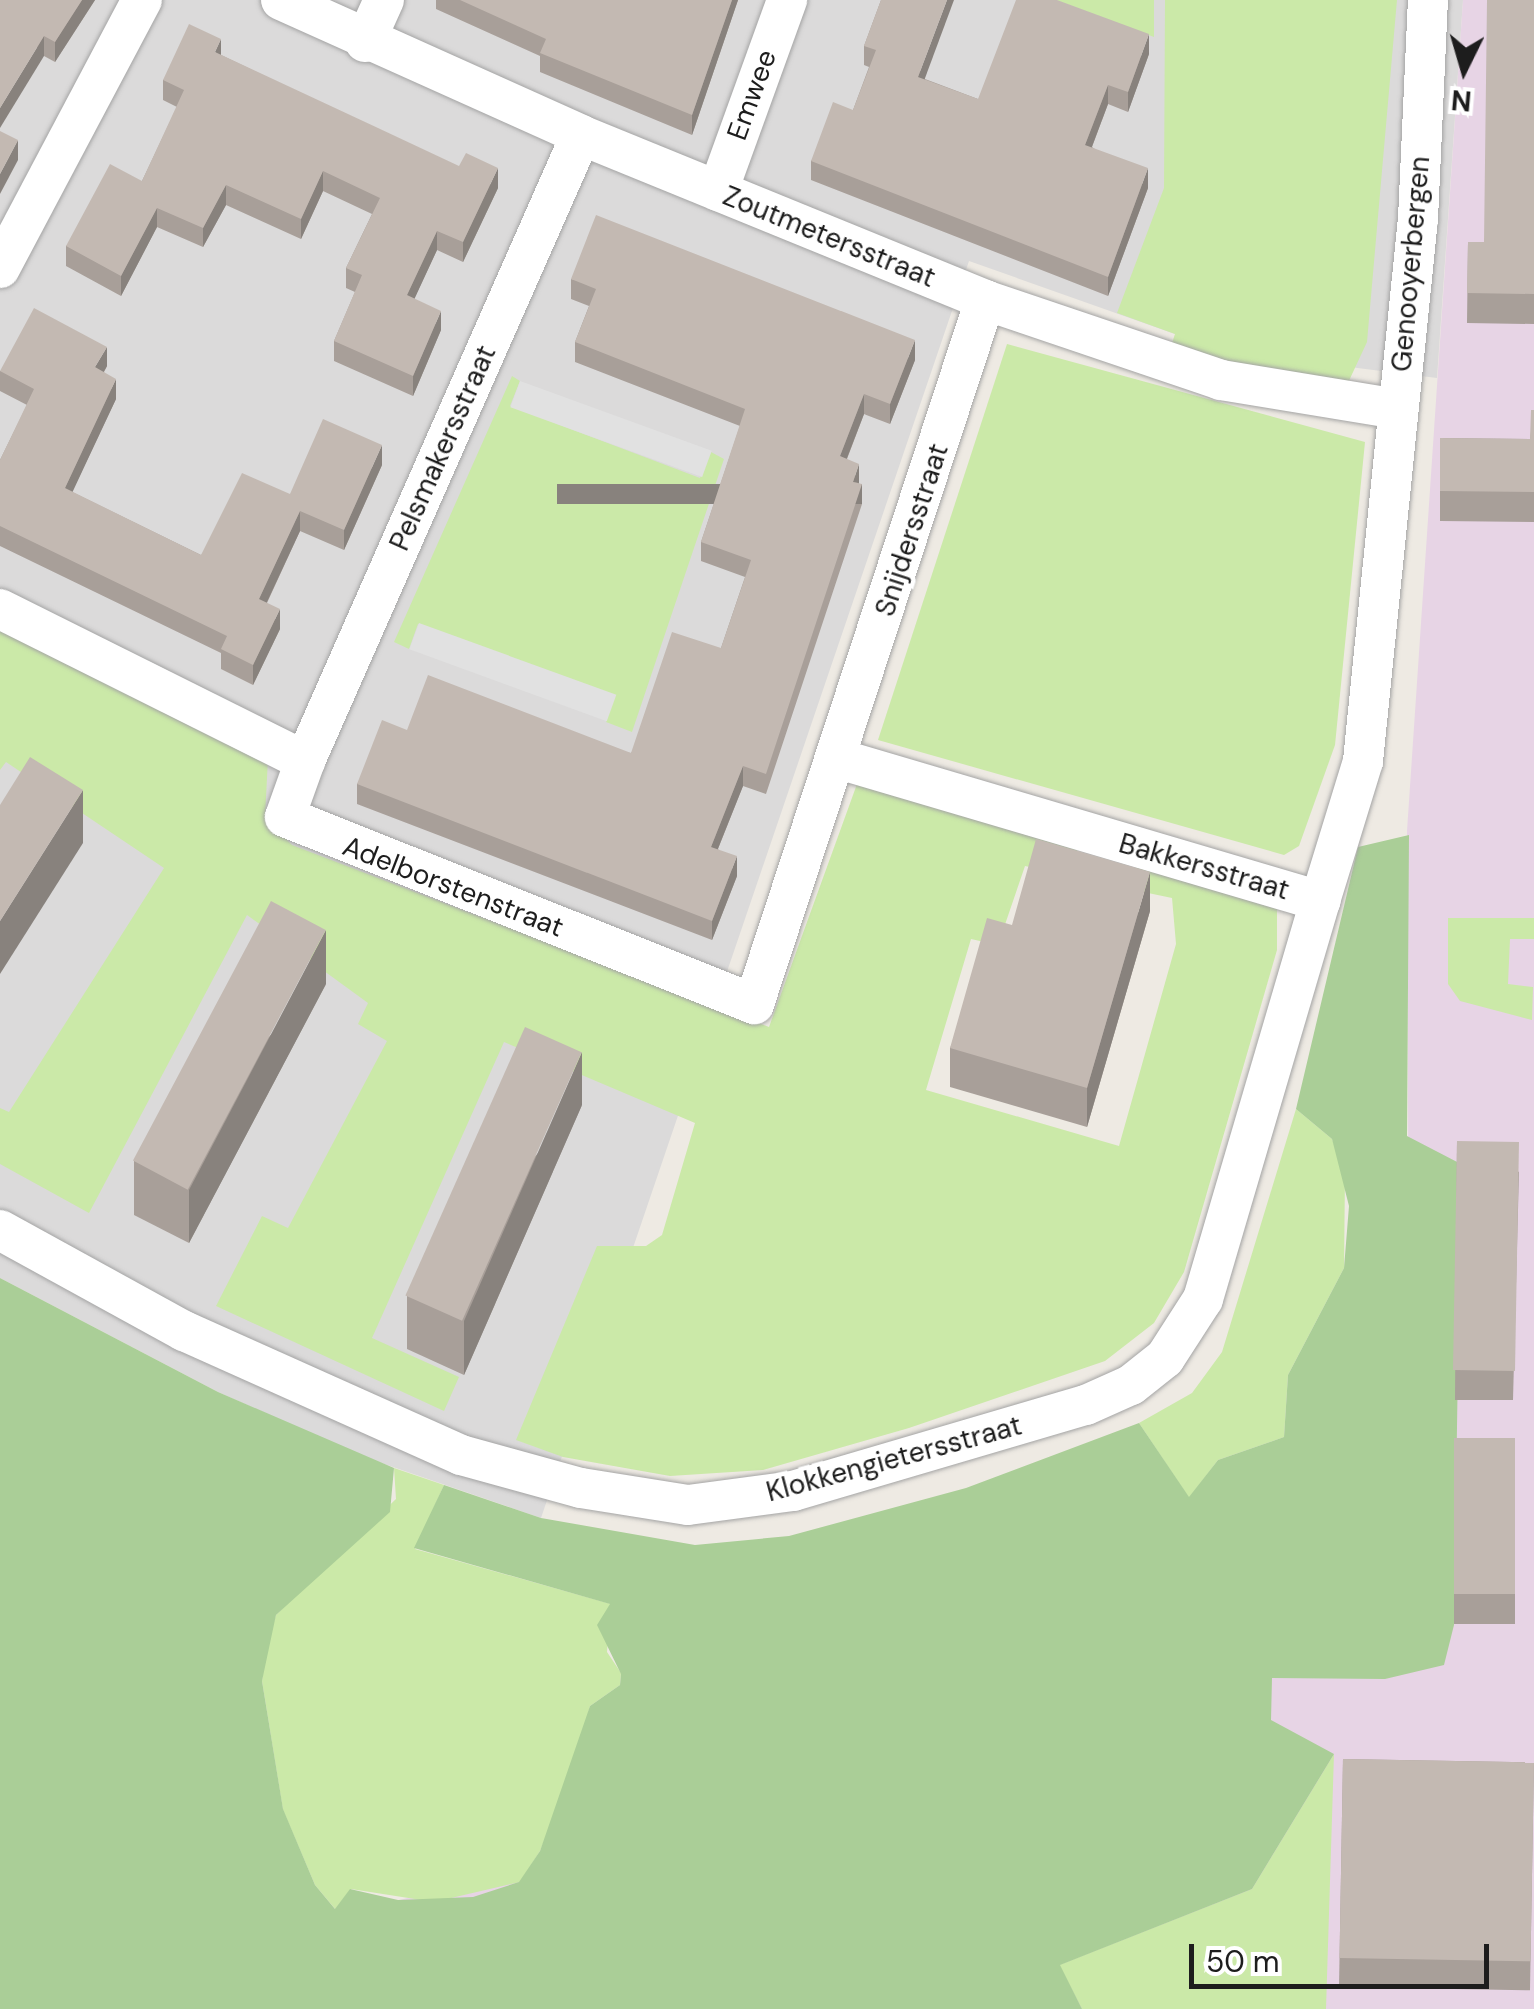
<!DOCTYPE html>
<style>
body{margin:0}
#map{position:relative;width:1534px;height:2009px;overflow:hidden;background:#eeeae3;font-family:"DM Sans",sans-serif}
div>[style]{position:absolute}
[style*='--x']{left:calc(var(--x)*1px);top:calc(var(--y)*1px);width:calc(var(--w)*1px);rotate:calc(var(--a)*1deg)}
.residential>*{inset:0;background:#dbdada}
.industrial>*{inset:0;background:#e7d4e5}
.grass>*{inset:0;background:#cbe9a8}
.forest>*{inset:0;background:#aace97}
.parking>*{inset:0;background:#e1e1e1;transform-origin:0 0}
.roads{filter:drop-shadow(0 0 2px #a4a4a4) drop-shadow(0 0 2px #a4a4a4)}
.minor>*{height:40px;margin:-20px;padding:0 20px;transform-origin:20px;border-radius:20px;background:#fff}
.wall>*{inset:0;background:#a89f99;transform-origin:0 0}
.shaded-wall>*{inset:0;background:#88827d;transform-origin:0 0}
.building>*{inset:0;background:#c3b9b2;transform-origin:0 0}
span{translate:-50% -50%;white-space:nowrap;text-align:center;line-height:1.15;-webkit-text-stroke:9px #fff;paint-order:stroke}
.street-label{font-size:28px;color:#1d1d1d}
.north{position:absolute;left:1414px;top:20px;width:100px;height:100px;-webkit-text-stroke:8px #fff;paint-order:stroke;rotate:185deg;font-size:28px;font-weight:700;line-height:40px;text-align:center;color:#1d1d1d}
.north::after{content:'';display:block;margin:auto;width:35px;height:45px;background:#1d1d1d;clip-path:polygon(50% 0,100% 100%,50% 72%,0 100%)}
.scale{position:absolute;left:1189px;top:1944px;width:300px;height:45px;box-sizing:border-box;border:5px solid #1d1d1d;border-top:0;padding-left:12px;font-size:30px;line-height:35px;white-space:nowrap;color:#1d1d1d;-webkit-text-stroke:8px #fff;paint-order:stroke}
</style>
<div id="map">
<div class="residential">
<div style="clip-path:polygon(0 0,1463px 0,1437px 378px,1223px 351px,969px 261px,541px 1518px,364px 1457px,218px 1392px,0 1278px)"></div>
</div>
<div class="industrial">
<div style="clip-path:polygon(1463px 0,1534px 0,1534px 2009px,0 2009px,1410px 1625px,1407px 831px)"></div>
</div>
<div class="grass">
<div style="clip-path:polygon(1056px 0,1154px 0,1154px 37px)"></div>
<div style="clip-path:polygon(1165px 0,1397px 0,1367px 342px,1347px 385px,1170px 349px,1175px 334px,1117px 313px,1164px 188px)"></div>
<div style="clip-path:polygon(1007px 344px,1365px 442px,1335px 745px,1299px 846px,1284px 855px,878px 740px)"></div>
<div style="clip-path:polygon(512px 376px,520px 381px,510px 406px,700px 478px,711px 452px,724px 459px,632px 732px,606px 722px,615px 696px,418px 624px,409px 649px,394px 642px)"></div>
<div style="clip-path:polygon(0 628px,268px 758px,265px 818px,292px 845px,769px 1027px,857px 784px,1077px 850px,1066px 875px,1025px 866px,998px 945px,971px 939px,926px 1090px,1119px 1146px,1176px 944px,1172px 898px,1129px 889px,1136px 867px,1277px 909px,1277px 950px,1184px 1272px,1154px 1323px,1105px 1361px,909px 1428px,763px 1470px,670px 1476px,563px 1457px,516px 1440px,597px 1246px,646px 1246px,662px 1235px,695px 1123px,504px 1042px,372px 1338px,459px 1377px,444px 1411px,216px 1306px,262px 1216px,288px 1228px,387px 1041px,358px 1024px,368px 1003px,247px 915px,89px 1213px,0 1164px,0 1108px,9px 1112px,164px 868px,6px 762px,0 770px)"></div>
<div style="clip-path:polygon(1448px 918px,1534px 918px,1534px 939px,1510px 939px,1508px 984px,1533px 987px,1532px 1020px,1460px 1001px,1448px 984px)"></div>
<div style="clip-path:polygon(1296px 1109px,1332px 1139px,1345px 1173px,1344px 1268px,1288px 1375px,1284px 1437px,1218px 1460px,1189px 1498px,1139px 1423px,1192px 1393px,1222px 1352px)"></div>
<div style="clip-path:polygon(394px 1468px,444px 1485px,415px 1549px,611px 1604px,607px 1652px,621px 1673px,620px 1685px,590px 1706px,573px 1770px,540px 1851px,520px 1882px,434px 1902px,351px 1889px,336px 1910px,315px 1885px,283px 1810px,262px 1681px,266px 1648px,276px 1615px,396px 1499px)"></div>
<div style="clip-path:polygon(1334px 1754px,1326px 2009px,1082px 2009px,1059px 1965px,1252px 1889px)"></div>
</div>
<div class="forest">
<div style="clip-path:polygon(1409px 835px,1407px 1136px,1461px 1164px,1454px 1625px,1444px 1665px,1385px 1679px,1272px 1678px,1271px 1720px,1334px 1754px,1252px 1889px,1060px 1965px,1082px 2009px,0 2009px,0 1278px,218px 1392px,394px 1468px,390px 1512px,276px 1615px,262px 1681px,283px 1809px,315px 1885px,335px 1909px,350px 1889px,398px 1900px,473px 1897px,519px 1882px,540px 1851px,590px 1706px,620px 1685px,621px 1674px,597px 1625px,610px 1604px,414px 1548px,444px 1485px,541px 1518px,695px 1545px,789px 1536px,966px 1488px,1139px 1423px,1189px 1497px,1218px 1460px,1284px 1437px,1288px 1375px,1344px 1268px,1349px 1206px,1332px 1139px,1296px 1109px,1358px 847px)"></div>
</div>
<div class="parking">
<div style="left:520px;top:381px;width:204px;height:28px;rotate:20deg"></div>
<div style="left:419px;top:623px;width:210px;height:28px;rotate:20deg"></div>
</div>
<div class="roads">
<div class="minor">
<div style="--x:281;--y:0;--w:329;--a:24.2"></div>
<div style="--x:581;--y:135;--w:436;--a:22.2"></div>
<div style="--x:985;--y:300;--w:249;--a:18.7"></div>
<div style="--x:1221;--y:380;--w:179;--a:9.3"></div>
<div style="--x:365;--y:42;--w:46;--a:-65.7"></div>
<div style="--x:718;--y:191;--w:203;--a:-70.1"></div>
<div style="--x:0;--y:268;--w:303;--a:-62.1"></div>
<div style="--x:0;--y:609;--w:341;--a:26.5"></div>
<div style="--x:305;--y:761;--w:59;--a:109.7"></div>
<div style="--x:285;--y:817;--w:505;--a:21.74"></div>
<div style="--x:754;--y:1004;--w:741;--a:-71.83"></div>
<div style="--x:839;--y:759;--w:502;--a:16.45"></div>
<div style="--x:1320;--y:901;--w:146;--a:-72.9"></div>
<div style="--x:1363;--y:761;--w:545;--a:-84.21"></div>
<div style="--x:1418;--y:219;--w:219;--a:-87.4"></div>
<div style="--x:305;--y:761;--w:684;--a:-66.21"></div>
<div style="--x:0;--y:1230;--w:210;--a:28.8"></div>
<div style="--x:184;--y:1331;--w:303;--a:24.1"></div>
<div style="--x:461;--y:1455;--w:124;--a:15.4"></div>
<div style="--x:581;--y:1488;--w:108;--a:9"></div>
<div style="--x:688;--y:1505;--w:106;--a:-7.6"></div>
<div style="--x:793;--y:1491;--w:305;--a:-16.4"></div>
<div style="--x:1086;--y:1405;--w:49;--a:-24"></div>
<div style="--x:1131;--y:1385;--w:43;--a:-38.5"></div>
<div style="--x:1165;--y:1358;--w:70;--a:-57.2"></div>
<div style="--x:1203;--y:1299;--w:415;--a:-73.6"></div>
</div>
</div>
<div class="wall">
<div style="clip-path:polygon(0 0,95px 0,55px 62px,44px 56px)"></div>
<div style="clip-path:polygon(436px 0,738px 0,692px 135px,540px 72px,540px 56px,436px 9px)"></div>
<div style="clip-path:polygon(881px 0,925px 79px,978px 99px,1149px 54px,1128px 112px,1108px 104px,1092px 147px,1148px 188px,1108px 296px,811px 180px,811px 161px,853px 110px,869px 67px,864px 65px,864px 46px)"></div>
<div style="clip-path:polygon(1534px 0,1534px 324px,1467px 323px,1468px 242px,1484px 242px)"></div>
<div style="clip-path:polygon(221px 55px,498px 188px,463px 262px,437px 250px,414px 299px,441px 330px,413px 396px,334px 361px,334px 341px,355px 292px,346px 288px,346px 268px,372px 214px,323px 191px,301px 239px,226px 205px,203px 247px,157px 227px,121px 296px,66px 266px,66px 246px,142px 181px,177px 107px,163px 100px,163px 80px)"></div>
<div style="clip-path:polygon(571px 279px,915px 360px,890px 424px,864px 414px,847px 459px,859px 483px,862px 504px,766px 794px,743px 786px,718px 849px,737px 876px,712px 940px,357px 804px,357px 784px,407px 730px,631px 753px,721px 648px,745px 577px,701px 561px,701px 542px,740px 426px,575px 362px,575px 342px,589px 306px,571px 299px)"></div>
<div style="clip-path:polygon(107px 366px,104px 372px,116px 399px,72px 492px,201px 555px,290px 494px,382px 465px,344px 550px,300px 531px,267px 603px,280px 629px,253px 685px,221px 669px,221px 653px,0 546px,0 460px,27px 405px,0 391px,0 371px)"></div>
<div style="clip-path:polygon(1534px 410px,1534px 522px,1440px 521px,1440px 438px,1530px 439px)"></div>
<div style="clip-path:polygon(1150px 911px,1087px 1127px,950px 1087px,950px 1048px,1012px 925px)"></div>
<div style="clip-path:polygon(326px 984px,189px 1243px,134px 1215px,134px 1161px)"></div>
<div style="clip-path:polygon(582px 1105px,464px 1375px,407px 1349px,407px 1296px)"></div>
<div style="clip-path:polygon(1457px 1141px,1519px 1172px,1513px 1400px,1455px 1400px)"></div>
<div style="left:1454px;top:1438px;width:61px;height:186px"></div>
<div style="left:1343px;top:1759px;width:191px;height:228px;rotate:1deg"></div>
</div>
<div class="shaded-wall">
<div style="clip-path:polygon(82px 0,95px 0,55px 62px,55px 42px)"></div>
<div style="clip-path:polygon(732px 0,738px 0,692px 135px,692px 115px)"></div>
<div style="clip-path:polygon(947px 0,954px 0,918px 97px,918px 77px)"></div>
<div style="clip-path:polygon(1149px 34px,1149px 54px,1128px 112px,1128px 92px)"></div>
<div style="clip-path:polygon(44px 36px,44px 56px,0 128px,0 108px)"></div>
<div style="clip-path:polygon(221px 39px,221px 59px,215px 52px)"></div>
<div style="clip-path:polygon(1108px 85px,1108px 104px,1085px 165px,1085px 145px)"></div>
<div style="clip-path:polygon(18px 140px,18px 160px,0 194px,0 174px)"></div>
<div style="clip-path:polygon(498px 168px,498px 188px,463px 262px,463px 242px)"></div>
<div style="clip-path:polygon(1148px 168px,1148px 188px,1108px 296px,1108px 277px)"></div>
<div style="clip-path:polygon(323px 171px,323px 191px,301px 239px,301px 219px)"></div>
<div style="clip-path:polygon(226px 185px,226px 205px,203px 247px,203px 228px)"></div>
<div style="clip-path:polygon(157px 208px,157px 227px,121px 296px,121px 276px)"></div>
<div style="clip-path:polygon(437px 231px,437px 250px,407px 315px,407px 295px)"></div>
<div style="clip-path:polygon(441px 311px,441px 330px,413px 396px,413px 376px)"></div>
<div style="clip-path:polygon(915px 340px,915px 360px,890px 424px,890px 404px)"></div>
<div style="clip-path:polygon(107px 347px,107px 366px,95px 387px,95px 367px)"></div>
<div style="clip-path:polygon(116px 379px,116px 399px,65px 508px,65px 488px)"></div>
<div style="clip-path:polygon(864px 394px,864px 414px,840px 476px,840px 456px)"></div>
<div style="clip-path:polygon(382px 445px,382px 465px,344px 550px,344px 530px)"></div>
<div style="clip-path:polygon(859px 464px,859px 483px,853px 482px)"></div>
<div style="left:862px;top:484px;width:20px;height:305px;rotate:90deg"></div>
<div style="clip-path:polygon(300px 511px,300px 531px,259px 619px,259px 599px)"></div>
<div style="clip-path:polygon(280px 609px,280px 629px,253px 685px,253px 665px)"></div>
<div style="clip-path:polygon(743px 766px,743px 786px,711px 866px,711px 847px)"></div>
<div style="clip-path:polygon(83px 790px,83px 843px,0 974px,0 921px)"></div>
<div style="clip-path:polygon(737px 856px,737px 876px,712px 940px,712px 921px)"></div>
<div style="clip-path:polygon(1150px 872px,1150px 911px,1087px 1127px,1087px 1088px)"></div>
<div style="clip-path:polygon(326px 930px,326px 984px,189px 1243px,189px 1190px)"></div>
<div style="clip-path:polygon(582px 1052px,582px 1105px,464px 1375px,464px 1321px)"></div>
</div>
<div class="building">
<div style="clip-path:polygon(0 0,82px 0,55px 42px,44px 36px,0 108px)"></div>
<div style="clip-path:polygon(460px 0,732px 0,692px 115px,540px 53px,546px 39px)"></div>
<div style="clip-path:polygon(881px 0,947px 0,918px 77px,978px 99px,1016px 0,1057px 0,1149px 34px,1128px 92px,1108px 85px,1085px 145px,1148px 168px,1108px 277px,811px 161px,833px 102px,853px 110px,876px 50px,864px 46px)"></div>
<div style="clip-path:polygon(1487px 0,1534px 0,1534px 294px,1467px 293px,1468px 242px,1484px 242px)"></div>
<div style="clip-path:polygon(189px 24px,221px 39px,215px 52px,378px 128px,459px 166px,466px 153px,498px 168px,463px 242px,437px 231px,407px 295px,441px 311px,413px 376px,334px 341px,362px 275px,346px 268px,380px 198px,323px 171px,301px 219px,226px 185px,203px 228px,157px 208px,121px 276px,66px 246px,110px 164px,142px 181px,184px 90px,163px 80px)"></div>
<div style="clip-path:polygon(0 131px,18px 140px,0 174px)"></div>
<div style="clip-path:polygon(596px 215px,915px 340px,890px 404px,864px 394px,840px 456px,859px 464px,853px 482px,862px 484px,766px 774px,743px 766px,711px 847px,737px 856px,712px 921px,357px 784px,382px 720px,407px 730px,428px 675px,631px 753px,672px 632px,721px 648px,751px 560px,701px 542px,745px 409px,575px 342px,596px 289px,571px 279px)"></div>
<div style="clip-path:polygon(34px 308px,107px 347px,95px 367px,116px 379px,65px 488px,201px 555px,242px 473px,290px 494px,323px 419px,382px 445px,344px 530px,300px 511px,259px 599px,280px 609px,253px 665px,221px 649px,227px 636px,0 526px,0 460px,34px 389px,0 371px)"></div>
<div style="clip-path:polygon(1531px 410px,1534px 410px,1534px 492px,1440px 491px,1440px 438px,1530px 439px)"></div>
<div style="clip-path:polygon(30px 757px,83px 790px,0 921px,0 805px)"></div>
<div style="clip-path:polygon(1036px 839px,1150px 872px,1087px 1088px,950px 1048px,987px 918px,1012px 925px)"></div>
<div style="left:271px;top:901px;width:62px;height:294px;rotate:28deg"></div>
<div style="left:525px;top:1027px;width:62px;height:294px;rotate:24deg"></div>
<div style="left:1457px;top:1141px;width:62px;height:229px;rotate:1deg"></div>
<div style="left:1454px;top:1438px;width:61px;height:156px"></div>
<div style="left:1343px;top:1759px;width:191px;height:199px;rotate:1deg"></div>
</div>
<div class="street-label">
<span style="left:752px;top:95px;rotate:-70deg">Emwee</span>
<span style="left:829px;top:237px;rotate:22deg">Zoutmetersstraat</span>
<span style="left:1411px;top:264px;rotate:-85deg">Genooyerbergen</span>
<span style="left:443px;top:448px;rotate:-66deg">Pelsmakersstraat</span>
<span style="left:912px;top:530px;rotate:-72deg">Snijdersstraat</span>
<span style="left:1204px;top:867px;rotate:16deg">Bakkersstraat</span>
<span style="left:453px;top:887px;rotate:21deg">Adelborstenstraat</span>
<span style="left:894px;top:1459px;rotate:-15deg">Klokkengietersstraat</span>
</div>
<div class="north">N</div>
<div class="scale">50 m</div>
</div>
